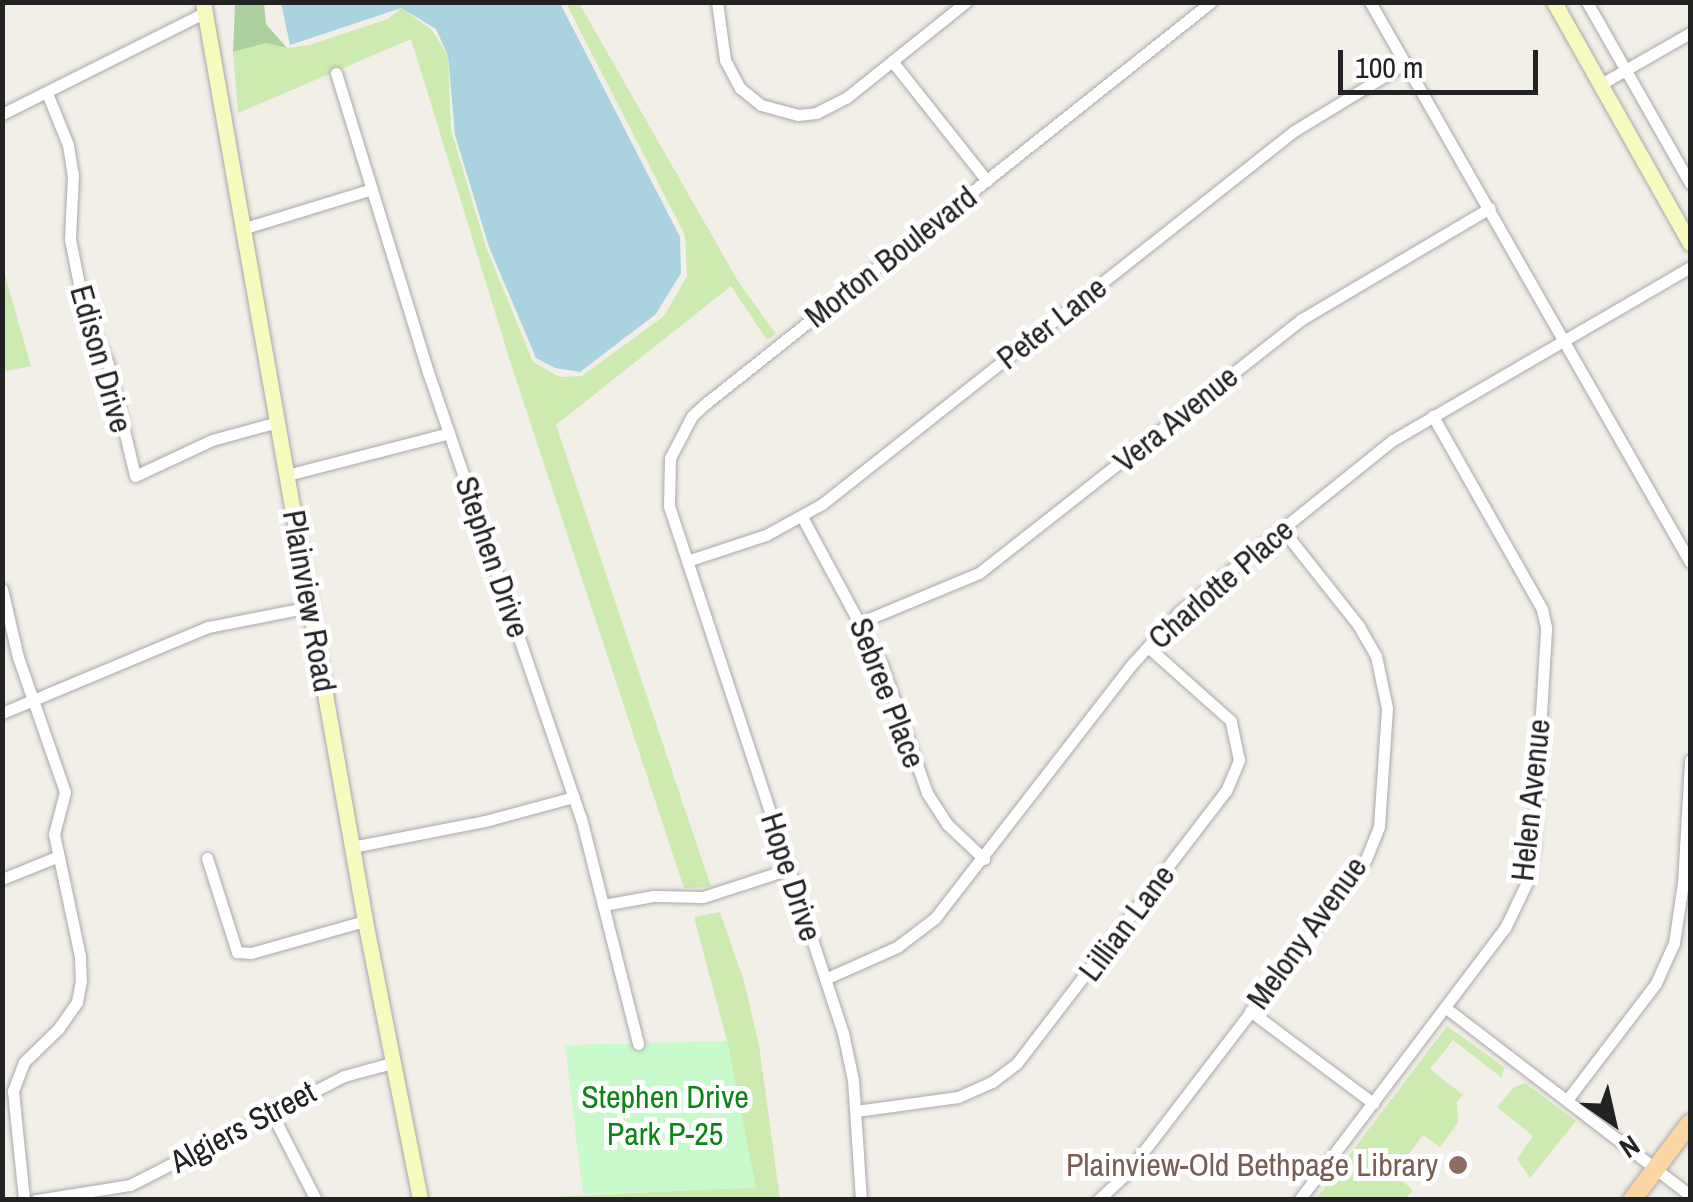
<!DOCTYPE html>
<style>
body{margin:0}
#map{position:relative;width:1693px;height:1202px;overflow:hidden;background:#f2efe9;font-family:"Archivo Narrow",sans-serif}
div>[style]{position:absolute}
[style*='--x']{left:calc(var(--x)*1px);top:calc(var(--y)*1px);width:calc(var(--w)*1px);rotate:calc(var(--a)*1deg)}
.grass>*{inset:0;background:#cdebb0}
.forest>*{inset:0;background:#add19e}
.park>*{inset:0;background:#c8facc}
.water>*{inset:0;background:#aad3df}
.roads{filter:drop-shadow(0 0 2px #a9a9a9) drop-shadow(0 0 2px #a9a9a9)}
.street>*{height:11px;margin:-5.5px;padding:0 5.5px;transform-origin:5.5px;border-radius:5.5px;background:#fff}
.secondary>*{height:15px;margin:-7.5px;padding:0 7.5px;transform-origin:7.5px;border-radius:7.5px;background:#f7fabf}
.primary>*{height:18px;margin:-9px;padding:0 9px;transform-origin:9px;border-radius:9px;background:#fcd6a4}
.dots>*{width:28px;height:28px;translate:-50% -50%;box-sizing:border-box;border:5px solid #fff;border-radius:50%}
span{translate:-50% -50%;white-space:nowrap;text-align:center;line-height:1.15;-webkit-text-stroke:10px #fff;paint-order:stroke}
.street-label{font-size:32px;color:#222}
.park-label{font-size:32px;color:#0c8416}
.education-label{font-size:32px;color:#785e54}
.right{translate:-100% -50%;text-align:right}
.frame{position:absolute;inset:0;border:5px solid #222;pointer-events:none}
.north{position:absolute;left:1563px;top:1072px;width:100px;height:100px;-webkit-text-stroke:8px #fff;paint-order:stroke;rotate:146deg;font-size:28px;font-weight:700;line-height:40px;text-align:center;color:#222}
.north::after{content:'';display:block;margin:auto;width:35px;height:45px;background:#222;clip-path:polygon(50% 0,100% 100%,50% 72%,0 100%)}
.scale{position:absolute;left:1338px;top:50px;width:200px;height:45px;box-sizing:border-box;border:5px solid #222;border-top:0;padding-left:12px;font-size:30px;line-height:35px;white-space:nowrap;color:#222;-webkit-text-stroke:8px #fff;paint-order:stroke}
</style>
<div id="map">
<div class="grass">
<div style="clip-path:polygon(566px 3px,579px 3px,738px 281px,776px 334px,767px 340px,731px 286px,556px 425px,711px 887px,684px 888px,510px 361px,411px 39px,238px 113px,233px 52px,266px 43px,287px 48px,309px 45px,388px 19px,401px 8px,432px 30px,448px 56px,451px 130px,486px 247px,533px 362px,560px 377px,582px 376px,664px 316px,687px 276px,685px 235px)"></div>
<div style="clip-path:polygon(3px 268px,31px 366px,3px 372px,2px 372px)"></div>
<div style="clip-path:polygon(720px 912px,744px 981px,759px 1045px,780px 1199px,494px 1200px,755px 1187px,727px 1041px,694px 917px)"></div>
<div style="clip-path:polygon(1447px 1026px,1504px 1067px,1502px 1078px,1453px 1040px,1430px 1069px,1463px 1095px,1457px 1102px,1458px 1123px,1440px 1147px,1423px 1135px,1394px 1174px,1413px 1190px,1405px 1199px,1316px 1199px)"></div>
<div style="clip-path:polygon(1525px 1083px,1576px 1121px,1530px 1178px,1517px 1159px,1533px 1136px,1497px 1107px,1514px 1087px)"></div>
</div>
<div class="forest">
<div style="clip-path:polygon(235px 3px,264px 3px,266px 24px,287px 48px,266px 43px,233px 52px)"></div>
</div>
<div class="park">
<div style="clip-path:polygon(727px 1041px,756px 1188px,583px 1194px,565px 1045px)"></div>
</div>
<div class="water">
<div style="clip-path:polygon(281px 3px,560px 3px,680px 237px,681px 273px,656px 314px,580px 372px,555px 368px,536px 358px,489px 247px,455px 135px,448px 56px,436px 29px,401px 8px,290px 45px)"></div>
</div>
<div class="roads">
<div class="street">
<div style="--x:717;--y:2;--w:59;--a:82.1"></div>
<div style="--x:725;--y:60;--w:32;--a:62"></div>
<div style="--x:740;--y:88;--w:27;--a:39"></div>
<div style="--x:761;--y:105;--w:38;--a:15"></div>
<div style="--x:798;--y:115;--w:18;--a:-6"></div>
<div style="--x:816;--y:113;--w:34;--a:-27"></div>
<div style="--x:846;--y:98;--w:154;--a:-38.7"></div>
<div style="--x:1370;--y:2;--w:645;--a:60.26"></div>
<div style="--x:1587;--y:2;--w:208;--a:60.4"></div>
<div style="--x:892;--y:61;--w:153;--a:51.6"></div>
<div style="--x:336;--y:73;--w:313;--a:72.9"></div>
<div style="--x:428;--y:372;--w:472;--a:71.1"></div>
<div style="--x:581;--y:818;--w:233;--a:75.8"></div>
<div style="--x:1601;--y:84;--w:103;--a:-29.8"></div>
<div style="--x:47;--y:93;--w:56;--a:68"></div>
<div style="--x:68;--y:145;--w:30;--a:81"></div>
<div style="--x:73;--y:175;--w:64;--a:92.7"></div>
<div style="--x:70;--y:239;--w:71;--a:78.7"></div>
<div style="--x:84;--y:309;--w:60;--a:66.4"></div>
<div style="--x:108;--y:364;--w:115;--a:76.4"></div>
<div style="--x:135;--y:476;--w:85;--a:-25.1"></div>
<div style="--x:212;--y:440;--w:68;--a:-15.3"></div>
<div style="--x:2;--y:114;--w:226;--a:-26.6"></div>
<div style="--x:242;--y:229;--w:136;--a:-17.1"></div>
<div style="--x:287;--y:475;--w:167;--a:-14.5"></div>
<div style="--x:802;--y:517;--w:168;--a:61.6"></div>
<div style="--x:882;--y:665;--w:136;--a:70.6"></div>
<div style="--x:927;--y:793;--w:37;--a:57"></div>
<div style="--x:947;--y:824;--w:51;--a:43.4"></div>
<div style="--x:687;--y:561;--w:83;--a:-18.2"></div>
<div style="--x:766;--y:535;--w:64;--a:-29"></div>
<div style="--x:822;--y:504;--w:602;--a:-38.32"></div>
<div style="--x:1294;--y:131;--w:131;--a:-31.3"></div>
<div style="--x:2;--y:589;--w:70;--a:76.8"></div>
<div style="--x:18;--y:657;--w:143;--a:70.8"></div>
<div style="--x:65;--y:792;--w:43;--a:104.7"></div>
<div style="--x:54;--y:834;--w:125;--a:78"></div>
<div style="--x:80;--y:956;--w:25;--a:88"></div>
<div style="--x:81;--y:981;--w:21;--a:101"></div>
<div style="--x:77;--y:1002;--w:32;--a:125"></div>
<div style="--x:59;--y:1028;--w:49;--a:135.8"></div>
<div style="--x:24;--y:1062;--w:31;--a:111"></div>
<div style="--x:13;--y:1091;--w:110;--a:84.2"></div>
<div style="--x:861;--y:622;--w:128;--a:-22.6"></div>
<div style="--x:979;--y:573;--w:411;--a:-38.2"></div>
<div style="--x:1302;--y:319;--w:218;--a:-30.6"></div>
<div style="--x:2;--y:713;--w:223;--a:-22.7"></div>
<div style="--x:208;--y:627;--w:104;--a:-11.1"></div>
<div style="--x:352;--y:847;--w:136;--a:-11.1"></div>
<div style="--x:485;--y:821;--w:92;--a:-15.1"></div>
<div style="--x:207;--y:858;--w:99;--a:72.3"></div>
<div style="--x:237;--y:952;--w:14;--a:4"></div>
<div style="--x:251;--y:953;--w:118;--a:-15.7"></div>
<div style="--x:2;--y:879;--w:61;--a:-22"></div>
<div style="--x:603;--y:905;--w:51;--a:-10.2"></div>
<div style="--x:653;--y:896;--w:50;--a:1.1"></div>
<div style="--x:703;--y:897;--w:90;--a:-18"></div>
<div style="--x:825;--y:979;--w:79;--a:-24"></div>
<div style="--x:897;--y:947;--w:48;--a:-37.3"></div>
<div style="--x:935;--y:918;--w:323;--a:-52.2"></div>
<div style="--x:1133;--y:663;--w:70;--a:-47.9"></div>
<div style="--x:1180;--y:611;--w:273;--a:-38.8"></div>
<div style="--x:1393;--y:440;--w:344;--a:-30.2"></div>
<div style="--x:1446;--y:1008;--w:307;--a:37.5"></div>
<div style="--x:1250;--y:1011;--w:154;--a:36.8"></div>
<div style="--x:1567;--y:1100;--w:147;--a:-52.7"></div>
<div style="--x:1656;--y:983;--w:44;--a:-65.8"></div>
<div style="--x:1674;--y:943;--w:61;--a:-81.5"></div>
<div style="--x:1683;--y:883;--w:123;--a:-86.7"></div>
<div style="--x:856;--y:1111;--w:103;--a:-7.8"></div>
<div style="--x:958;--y:1097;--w:37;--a:-24"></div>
<div style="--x:992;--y:1082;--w:31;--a:-37"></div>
<div style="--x:1017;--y:1063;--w:343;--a:-52.5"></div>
<div style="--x:1226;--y:791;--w:34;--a:-67"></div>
<div style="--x:1239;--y:760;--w:40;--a:-102"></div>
<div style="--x:1231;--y:721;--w:111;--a:-138.3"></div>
<div style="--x:271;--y:1112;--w:99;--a:62.9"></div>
<div style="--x:36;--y:1200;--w:95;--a:-9.1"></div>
<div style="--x:130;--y:1185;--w:240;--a:-27"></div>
<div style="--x:344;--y:1076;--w:50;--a:-15.2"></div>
<div style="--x:861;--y:1200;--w:120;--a:-93.8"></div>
<div style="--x:853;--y:1080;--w:48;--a:-102"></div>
<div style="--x:843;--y:1033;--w:555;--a:-108.27"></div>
<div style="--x:669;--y:506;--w:48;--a:-88.8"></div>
<div style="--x:670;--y:458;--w:47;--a:-62.4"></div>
<div style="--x:692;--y:416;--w:18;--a:-43"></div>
<div style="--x:705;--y:404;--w:646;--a:-38.47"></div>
<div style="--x:1098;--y:1200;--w:40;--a:-43"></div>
<div style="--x:1127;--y:1173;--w:350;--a:-52.5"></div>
<div style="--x:1340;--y:895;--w:44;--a:-54.2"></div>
<div style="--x:1366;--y:859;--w:35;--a:-68"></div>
<div style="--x:1379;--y:826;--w:118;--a:-86.1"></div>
<div style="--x:1387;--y:708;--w:53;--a:-101.9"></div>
<div style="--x:1376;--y:656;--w:34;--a:-120"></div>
<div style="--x:1359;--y:626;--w:124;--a:-128.4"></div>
<div style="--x:1299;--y:1200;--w:341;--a:-52.9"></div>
<div style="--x:1505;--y:928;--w:51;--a:-64.4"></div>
<div style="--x:1527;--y:882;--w:34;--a:-80"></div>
<div style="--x:1533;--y:849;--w:222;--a:-86.6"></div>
<div style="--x:1546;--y:627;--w:18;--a:-103"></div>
<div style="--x:1542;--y:609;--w:222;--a:-119.5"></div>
</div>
<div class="secondary">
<div style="--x:203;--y:2;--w:933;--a:80"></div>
<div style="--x:365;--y:921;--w:284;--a:78.8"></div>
<div style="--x:1554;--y:2;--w:277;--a:60.6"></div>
</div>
<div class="primary">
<div style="--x:1632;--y:1200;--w:96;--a:-53"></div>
</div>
</div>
<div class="dots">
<div style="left:1458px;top:1165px;background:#8d6e63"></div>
</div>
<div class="street-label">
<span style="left:891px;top:257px;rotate:-38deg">Morton Boulevard</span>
<span style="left:1052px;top:323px;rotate:-38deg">Peter Lane</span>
<span style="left:101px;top:359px;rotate:74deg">Edison Drive</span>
<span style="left:1176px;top:419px;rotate:-39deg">Vera Avenue</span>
<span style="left:492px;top:557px;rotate:71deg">Stephen Drive</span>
<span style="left:1221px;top:584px;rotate:-41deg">Charlotte Place</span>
<span style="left:309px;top:601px;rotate:80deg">Plainview Road</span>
<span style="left:887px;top:693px;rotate:69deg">Sebree Place</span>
<span style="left:1531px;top:800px;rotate:-84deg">Helen Avenue</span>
<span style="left:791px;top:877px;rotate:72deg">Hope Drive</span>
<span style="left:1127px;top:923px;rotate:-53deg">Lillian Lane</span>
<span style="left:1307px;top:933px;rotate:-54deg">Melony Avenue</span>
<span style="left:243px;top:1127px;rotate:-28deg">Algiers Street</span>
</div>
<div class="park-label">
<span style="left:665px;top:1116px">Stephen Drive<br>Park P-25</span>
</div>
<div class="education-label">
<span class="right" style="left:1438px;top:1165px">Plainview-Old Bethpage Library</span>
</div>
<div class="frame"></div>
<div class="north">N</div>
<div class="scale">100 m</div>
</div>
